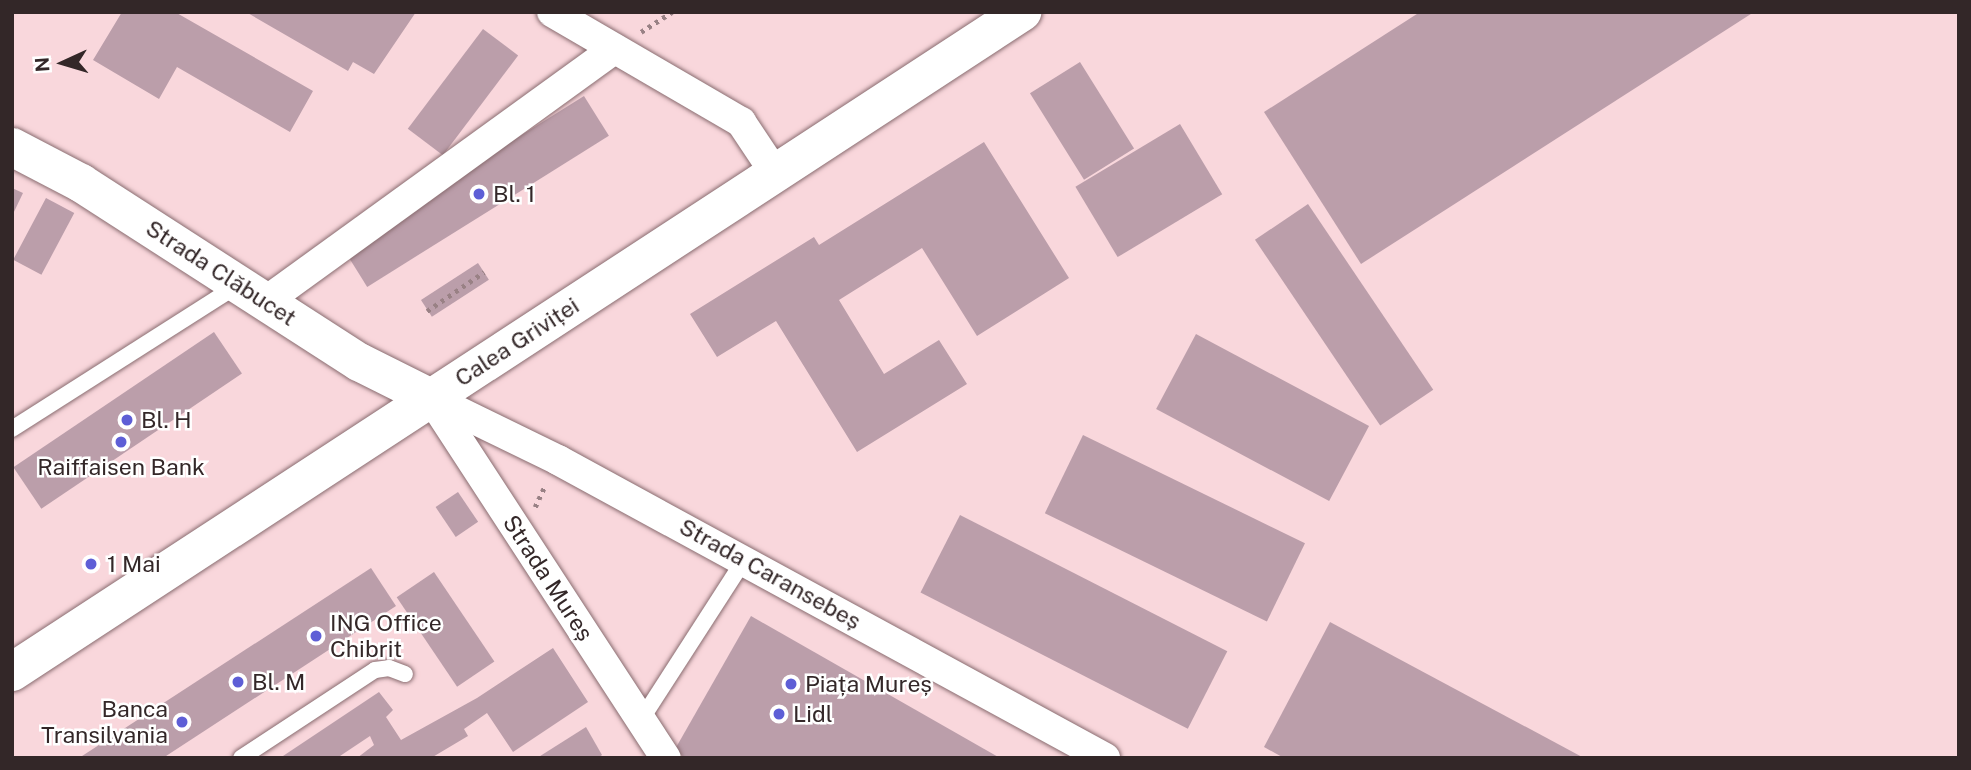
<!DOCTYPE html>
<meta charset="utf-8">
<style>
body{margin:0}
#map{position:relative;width:1971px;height:770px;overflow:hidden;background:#f9d7dc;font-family:"Public Sans",sans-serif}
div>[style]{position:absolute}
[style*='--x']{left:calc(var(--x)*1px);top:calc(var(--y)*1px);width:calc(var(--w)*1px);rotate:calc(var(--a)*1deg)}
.building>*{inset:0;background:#bb9eaa;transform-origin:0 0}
.path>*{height:4.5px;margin-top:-2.25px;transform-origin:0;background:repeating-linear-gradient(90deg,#998185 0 3.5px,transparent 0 8.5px)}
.roads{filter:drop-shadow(0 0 2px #896c70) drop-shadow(0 0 2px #896c70)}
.lane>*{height:16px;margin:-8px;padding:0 8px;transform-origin:8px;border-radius:8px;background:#fff}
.street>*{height:30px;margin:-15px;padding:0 15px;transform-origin:15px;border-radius:15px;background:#fff}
.secondary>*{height:38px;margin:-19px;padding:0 19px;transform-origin:19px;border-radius:19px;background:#fff}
.primary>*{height:38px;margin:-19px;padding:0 19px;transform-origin:19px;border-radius:19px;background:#fff}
.dots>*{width:19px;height:19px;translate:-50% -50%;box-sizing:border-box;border:4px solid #fff;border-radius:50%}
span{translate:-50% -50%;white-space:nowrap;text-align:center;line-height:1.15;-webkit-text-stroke:5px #fff;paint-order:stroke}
.poi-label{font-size:23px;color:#332728}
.left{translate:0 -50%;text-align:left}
.right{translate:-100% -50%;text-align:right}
.street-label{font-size:23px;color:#332728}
.frame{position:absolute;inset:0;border:14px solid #332728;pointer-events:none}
.north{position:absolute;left:28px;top:28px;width:70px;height:70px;-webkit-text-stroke:5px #fff;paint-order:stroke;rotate:266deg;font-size:19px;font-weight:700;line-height:28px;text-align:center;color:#332728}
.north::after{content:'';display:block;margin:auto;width:24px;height:32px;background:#332728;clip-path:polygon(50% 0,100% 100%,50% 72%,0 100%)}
</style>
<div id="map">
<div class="building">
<div style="clip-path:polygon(122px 12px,175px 12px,313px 91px,290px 132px,177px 67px,159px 99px,93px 60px)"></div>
<div style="clip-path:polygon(246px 12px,416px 12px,374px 74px,353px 62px,348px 71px)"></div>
<div style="clip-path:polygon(1420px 12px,1754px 12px,1361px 264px,1264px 112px)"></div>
<div style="left:483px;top:29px;width:44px;height:125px;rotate:37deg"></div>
<div style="left:1080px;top:62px;width:102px;height:59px;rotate:58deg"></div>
<div style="left:584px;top:96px;width:47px;height:285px;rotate:58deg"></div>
<div style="left:1180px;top:124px;width:82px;height:122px;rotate:59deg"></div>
<div style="clip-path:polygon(984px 142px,1069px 278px,977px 336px,922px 248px,839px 300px,884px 374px,939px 340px,967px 384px,857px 452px,776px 321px,717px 357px,690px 314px,814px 237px,819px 245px)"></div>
<div style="clip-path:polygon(12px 188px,23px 193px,12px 216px)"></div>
<div style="left:46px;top:198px;width:32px;height:70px;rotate:28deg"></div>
<div style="left:1308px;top:204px;width:224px;height:64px;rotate:56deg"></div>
<div style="left:478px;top:263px;width:20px;height:68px;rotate:57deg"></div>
<div style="left:214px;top:332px;width:50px;height:242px;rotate:56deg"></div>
<div style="left:1196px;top:334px;width:196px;height:85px;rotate:28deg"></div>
<div style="left:1083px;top:435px;width:247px;height:87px;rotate:26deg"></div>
<div style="left:458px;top:492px;width:36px;height:27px;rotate:56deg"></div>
<div style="left:960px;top:515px;width:300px;height:87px;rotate:27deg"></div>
<div style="clip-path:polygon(371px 568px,396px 606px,163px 758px,79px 758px)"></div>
<div style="left:434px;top:572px;width:108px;height:45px;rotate:56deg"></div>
<div style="clip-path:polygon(751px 616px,1000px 758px,686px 758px,674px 751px)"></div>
<div style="clip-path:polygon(1330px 622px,1584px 758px,1284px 758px,1264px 747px)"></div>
<div style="clip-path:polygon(553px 648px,588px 702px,513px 752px,487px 713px,464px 729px,468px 736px,431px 758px,357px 758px,374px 745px,370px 736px,337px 758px,280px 758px,379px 692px,393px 710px,386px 717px,401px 740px,477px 698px)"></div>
<div style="clip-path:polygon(586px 727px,602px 755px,598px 758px,537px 758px)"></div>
</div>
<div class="path">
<div style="--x:641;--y:32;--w:37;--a:-33"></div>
<div style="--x:427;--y:311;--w:69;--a:-34.4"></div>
<div style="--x:535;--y:507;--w:23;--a:-65"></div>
</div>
<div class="roads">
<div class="lane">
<div style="--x:12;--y:429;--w:268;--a:-32.5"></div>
<div style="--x:641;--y:720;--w:190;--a:-57.2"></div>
<div style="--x:241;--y:758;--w:160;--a:-33.3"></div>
<div style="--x:375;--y:670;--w:14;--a:-8"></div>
<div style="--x:389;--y:668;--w:17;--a:21"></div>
</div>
<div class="street">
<div style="--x:552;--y:12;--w:219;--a:30.2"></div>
<div style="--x:741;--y:122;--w:61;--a:56.3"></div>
<div style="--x:266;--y:301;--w:430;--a:-35.9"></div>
<div style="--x:431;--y:398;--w:141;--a:26"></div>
<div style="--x:558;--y:460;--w:623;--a:28.58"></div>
<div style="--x:431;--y:398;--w:430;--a:56.9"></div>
</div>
<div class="secondary">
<div style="--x:12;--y:147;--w:78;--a:27.6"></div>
<div style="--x:81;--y:183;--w:331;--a:32.8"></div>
<div style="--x:359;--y:362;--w:80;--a:26.6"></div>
</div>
<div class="primary">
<div style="--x:12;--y:672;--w:1207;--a:-33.16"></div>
</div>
</div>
<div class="dots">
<div style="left:479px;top:194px;background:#5e5ed6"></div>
<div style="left:127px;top:420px;background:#5e5ed6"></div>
<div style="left:121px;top:442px;background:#5e5ed6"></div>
<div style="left:91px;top:564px;background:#5e5ed6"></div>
<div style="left:316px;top:636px;background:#5e5ed6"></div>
<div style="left:238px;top:682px;background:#5e5ed6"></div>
<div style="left:791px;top:684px;background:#5e5ed6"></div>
<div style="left:779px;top:714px;background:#5e5ed6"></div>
<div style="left:182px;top:722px;background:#5e5ed6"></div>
</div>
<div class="poi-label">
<span class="left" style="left:493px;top:194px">Bl. 1</span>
<span class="left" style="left:141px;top:420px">Bl. H</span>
<span style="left:121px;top:467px">Raiffaisen Bank</span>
<span class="left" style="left:107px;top:564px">1 Mai</span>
<span class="left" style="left:330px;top:636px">ING Office<br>Chibrit</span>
<span class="left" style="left:252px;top:682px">Bl. M</span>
<span class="left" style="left:805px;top:684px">Piața Mureș</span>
<span class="right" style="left:168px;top:722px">Banca<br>Transilvania</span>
<span class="left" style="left:793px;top:714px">Lidl</span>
</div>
<div class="street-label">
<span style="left:221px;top:273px;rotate:33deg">Strada Clăbucet</span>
<span style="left:517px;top:342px;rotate:-33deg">Calea Griviței</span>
<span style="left:770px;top:574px;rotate:29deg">Strada Caransebeș</span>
<span style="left:548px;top:578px;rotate:57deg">Strada Mureș</span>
</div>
<div class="frame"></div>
<div class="north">N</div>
</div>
